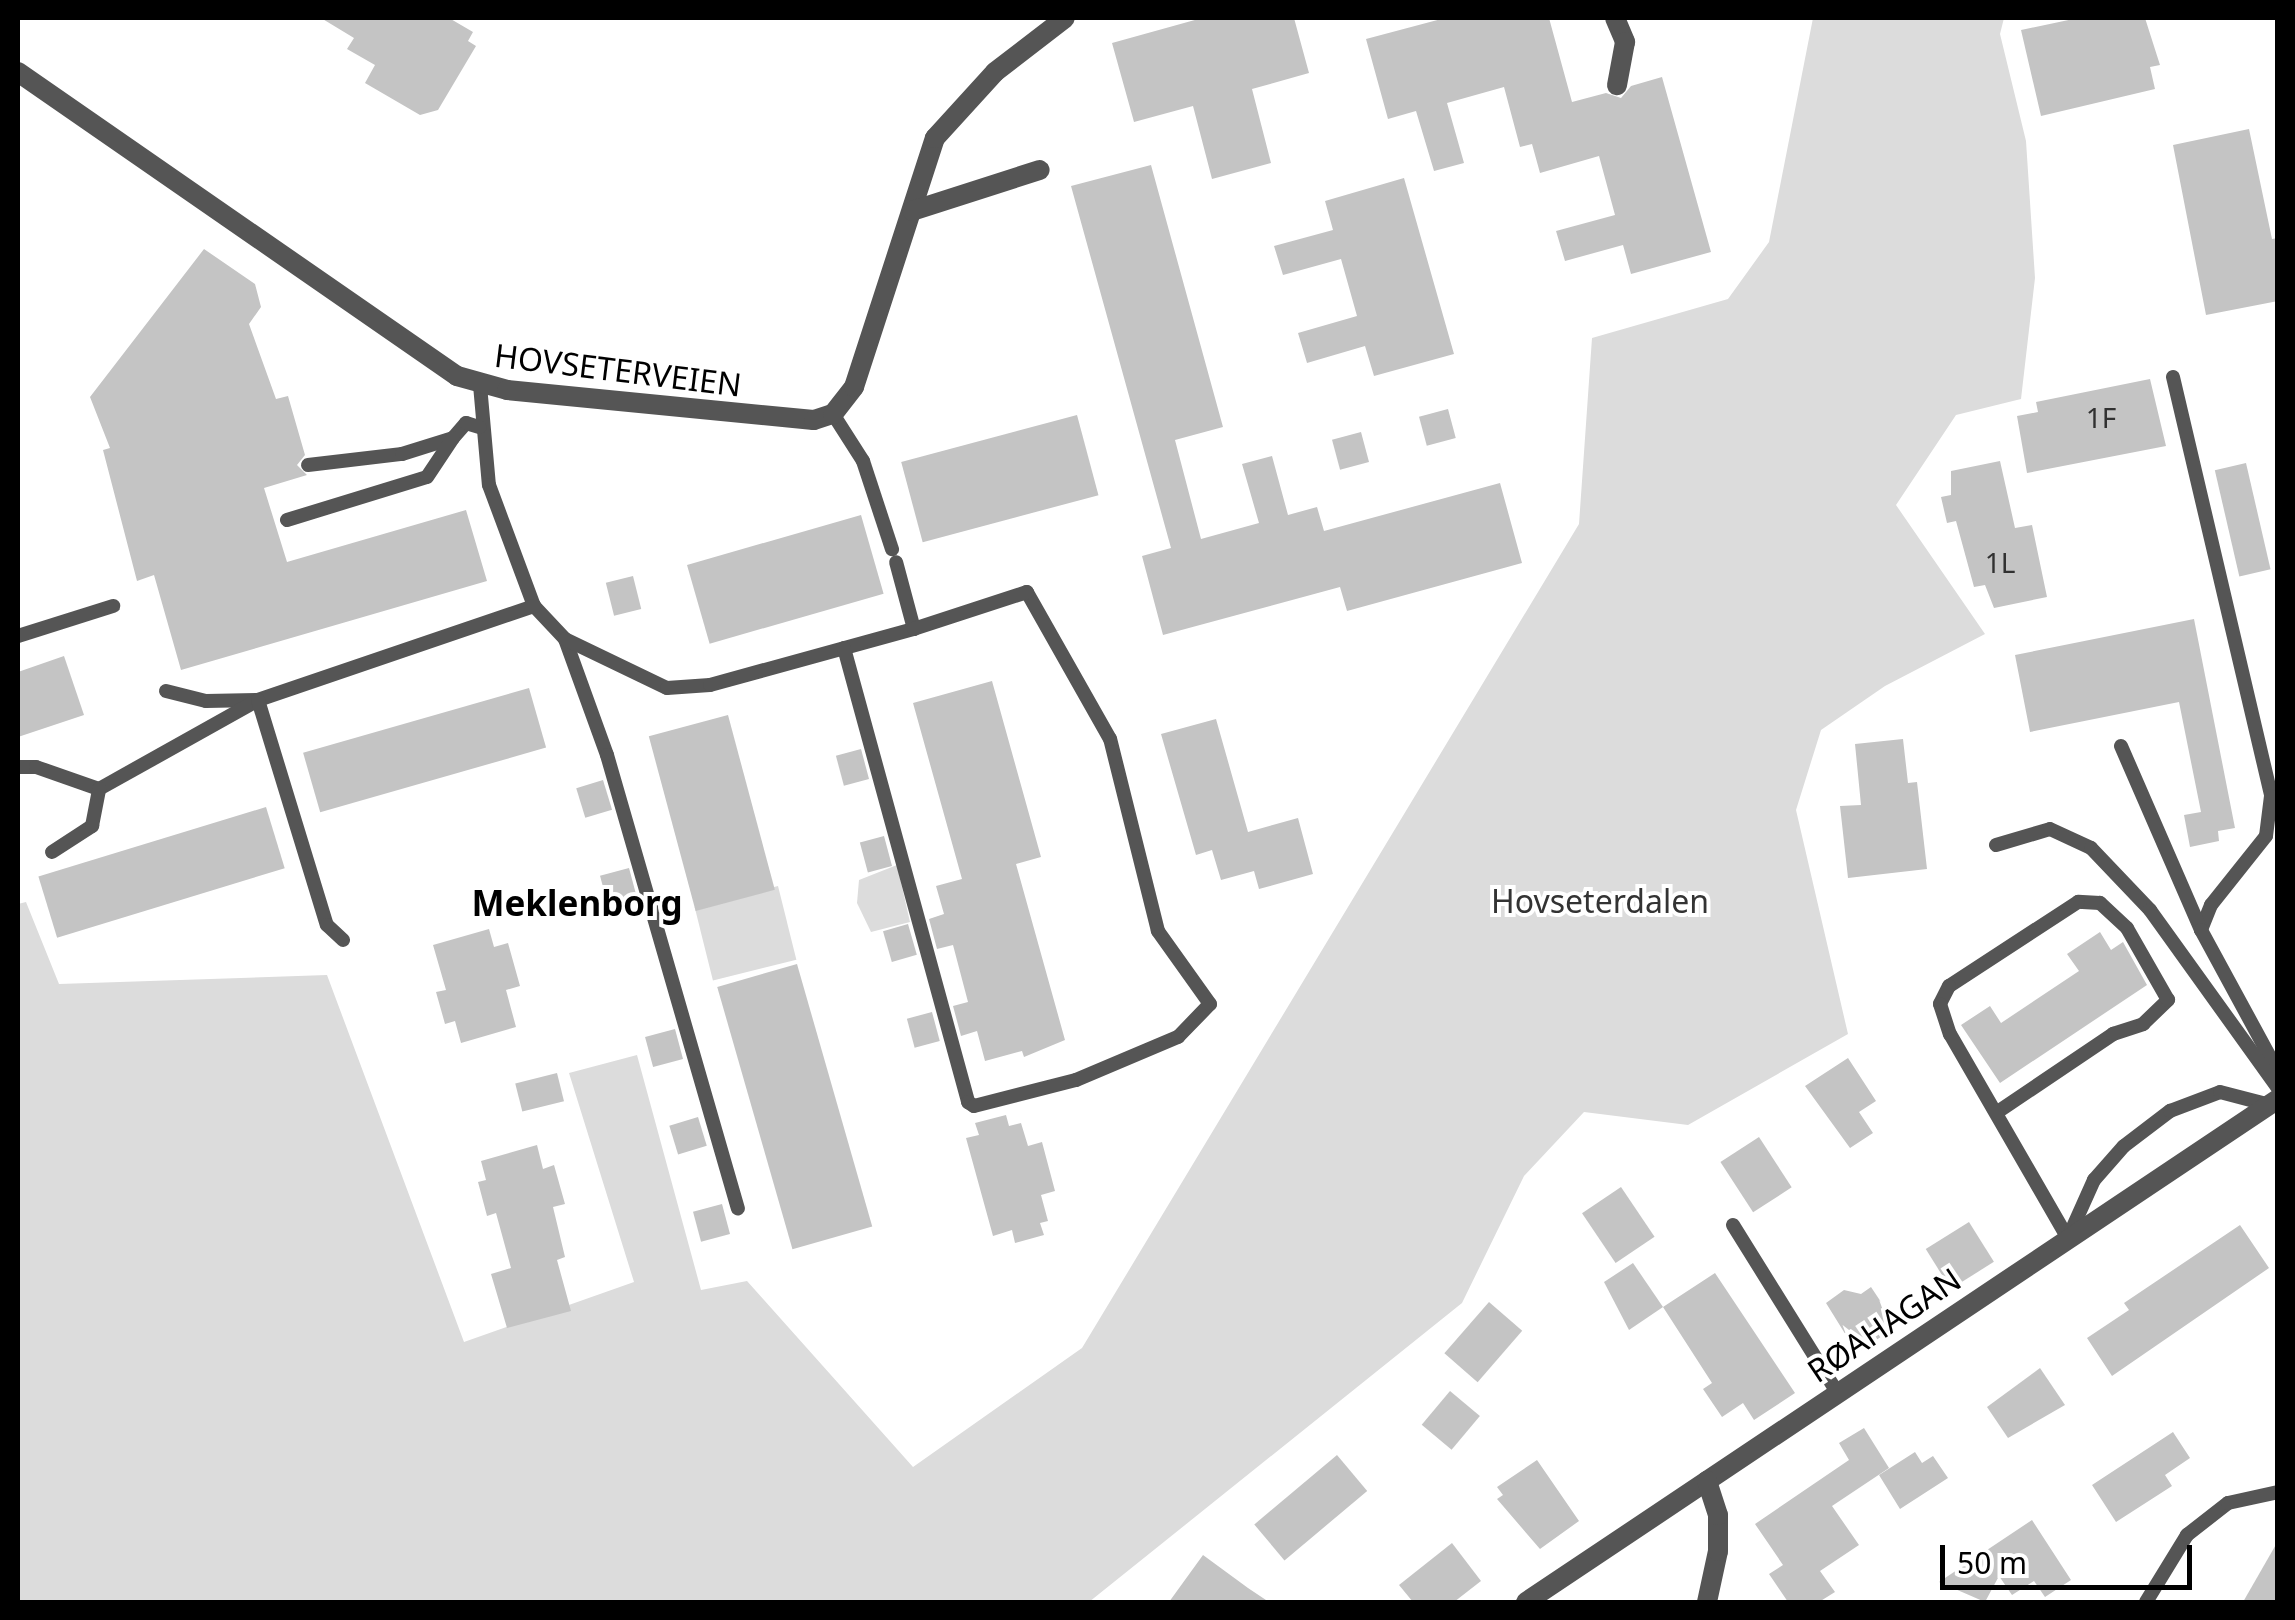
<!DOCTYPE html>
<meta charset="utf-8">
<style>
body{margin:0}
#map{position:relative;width:2295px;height:1620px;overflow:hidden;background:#fff;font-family:"Noto Sans",sans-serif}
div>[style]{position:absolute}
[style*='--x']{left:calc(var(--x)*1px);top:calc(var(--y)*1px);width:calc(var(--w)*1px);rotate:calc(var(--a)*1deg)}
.green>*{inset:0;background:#dcdcdc;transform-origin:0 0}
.building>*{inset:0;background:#c4c4c4;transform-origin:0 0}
.lane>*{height:14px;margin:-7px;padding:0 7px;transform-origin:7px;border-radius:7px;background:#555}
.street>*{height:20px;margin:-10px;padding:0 10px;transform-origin:10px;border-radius:10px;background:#555}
span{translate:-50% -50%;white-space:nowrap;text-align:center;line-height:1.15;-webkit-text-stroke:8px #fff;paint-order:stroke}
.number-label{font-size:28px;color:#313131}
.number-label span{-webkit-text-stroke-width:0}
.street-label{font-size:32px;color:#000}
.park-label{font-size:32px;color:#333}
.neighbourhood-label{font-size:35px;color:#000;font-weight:700}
.frame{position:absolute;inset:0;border:20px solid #000;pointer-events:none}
.scale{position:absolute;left:1940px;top:1545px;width:252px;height:45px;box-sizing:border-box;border:5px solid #000;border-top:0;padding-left:12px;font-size:30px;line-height:35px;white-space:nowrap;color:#000;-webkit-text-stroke:8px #fff;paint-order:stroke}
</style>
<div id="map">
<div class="green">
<div style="clip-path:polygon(1813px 18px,2004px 18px,2000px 34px,2026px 141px,2035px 278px,2021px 399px,1956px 415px,1896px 505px,1985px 634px,1885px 686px,1821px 730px,1796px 810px,1848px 1034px,1688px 1125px,1584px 1112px,1524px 1176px,1462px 1303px,1089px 1602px,18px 1602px,18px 904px,26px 902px,59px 984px,327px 975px,464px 1342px,634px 1282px,569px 1073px,637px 1055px,701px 1290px,747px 1281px,913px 1467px,1082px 1348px,1579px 524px,1592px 338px,1728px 299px,1769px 242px)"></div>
<div style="clip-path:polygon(897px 865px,910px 922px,871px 932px,857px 903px,859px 880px)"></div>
<div style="left:778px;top:886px;width:76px;height:86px;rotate:76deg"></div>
</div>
<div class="building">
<div style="clip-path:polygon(321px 18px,449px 18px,473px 32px,468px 41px,476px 46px,438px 110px,420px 115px,365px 83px,375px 65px,347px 49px,354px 38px)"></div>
<div style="clip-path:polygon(1202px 18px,1294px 18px,1309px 73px,1252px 89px,1271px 163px,1212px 179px,1193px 106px,1134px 122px,1112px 43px)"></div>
<div style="clip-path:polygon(1445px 18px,1549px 18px,1572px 102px,1606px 93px,1621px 98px,1631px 86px,1662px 77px,1711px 252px,1631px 274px,1623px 245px,1565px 261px,1556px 231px,1615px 215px,1599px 156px,1540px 173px,1532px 144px,1520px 147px,1504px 87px,1447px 103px,1464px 163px,1434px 171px,1416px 111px,1388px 119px,1366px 39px)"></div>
<div style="clip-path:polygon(2078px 18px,2145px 18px,2160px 65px,2150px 67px,2155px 89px,2041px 116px,2021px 30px)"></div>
<div style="clip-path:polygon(2249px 129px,2272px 239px,2278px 238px,2278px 301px,2206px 315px,2173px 145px)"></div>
<div style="clip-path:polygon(1151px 165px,1223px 427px,1175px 440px,1201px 539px,1259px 523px,1242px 464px,1272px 456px,1288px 515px,1317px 507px,1324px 531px,1500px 483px,1522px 563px,1347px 611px,1340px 587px,1163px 635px,1142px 556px,1171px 548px,1071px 186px)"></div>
<div style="clip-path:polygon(1404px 178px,1454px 354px,1374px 376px,1365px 346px,1307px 363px,1298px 333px,1357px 316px,1341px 259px,1283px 275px,1274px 246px,1333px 230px,1325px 201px)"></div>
<div style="clip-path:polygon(204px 249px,255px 284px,261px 307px,249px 324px,276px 399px,288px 396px,305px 455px,297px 465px,307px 475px,264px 488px,287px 562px,466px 510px,487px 581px,181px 670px,154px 575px,137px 581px,103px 450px,110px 448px,90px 397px)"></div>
<div style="clip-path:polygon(2150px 379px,2166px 446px,2027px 473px,2017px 416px,2038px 412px,2036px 402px)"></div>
<div style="left:1448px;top:409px;width:30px;height:30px;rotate:75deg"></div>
<div style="left:1077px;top:415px;width:83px;height:182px;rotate:75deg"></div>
<div style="left:1361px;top:432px;width:31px;height:30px;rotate:75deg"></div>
<div style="clip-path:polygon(2000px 461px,2015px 528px,2032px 525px,2047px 597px,1994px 608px,1985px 585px,1974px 587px,1956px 521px,1947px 523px,1941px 497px,1951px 495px,1951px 471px)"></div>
<div style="left:2246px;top:463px;width:109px;height:32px;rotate:77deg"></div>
<div style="left:861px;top:515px;width:82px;height:181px;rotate:74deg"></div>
<div style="left:633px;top:576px;width:34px;height:28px;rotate:76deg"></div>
<div style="clip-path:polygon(2194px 619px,2235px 828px,2218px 831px,2219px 841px,2190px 847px,2184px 815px,2201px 812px,2179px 702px,2030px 732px,2015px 655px)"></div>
<div style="clip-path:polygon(64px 656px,84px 715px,18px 737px,18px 672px)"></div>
<div style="clip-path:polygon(992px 681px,1041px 857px,1016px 864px,1065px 1040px,1024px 1057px,1022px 1051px,985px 1061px,977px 1031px,961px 1036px,953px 1006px,968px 1002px,953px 945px,937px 949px,929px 919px,944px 914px,936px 886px,962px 879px,913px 703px)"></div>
<div style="left:529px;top:688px;width:62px;height:235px;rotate:74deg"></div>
<div style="left:728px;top:715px;width:181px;height:82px;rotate:75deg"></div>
<div style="clip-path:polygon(1216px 719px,1248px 832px,1298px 818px,1313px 874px,1259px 889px,1254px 871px,1221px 880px,1212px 850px,1196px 855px,1161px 734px)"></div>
<div style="clip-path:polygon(1903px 739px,1908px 783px,1917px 782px,1927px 869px,1848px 878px,1840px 806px,1861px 805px,1855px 744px)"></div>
<div style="left:861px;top:749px;width:31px;height:26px;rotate:75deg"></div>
<div style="left:603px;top:780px;width:31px;height:28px;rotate:73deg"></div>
<div style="left:266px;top:807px;width:64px;height:238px;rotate:73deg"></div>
<div style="left:884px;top:836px;width:31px;height:25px;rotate:75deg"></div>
<div style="left:629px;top:868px;width:31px;height:30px;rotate:75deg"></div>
<div style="left:908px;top:924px;width:32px;height:26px;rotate:74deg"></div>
<div style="clip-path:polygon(489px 929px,494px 947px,508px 943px,520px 986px,506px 990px,516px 1027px,461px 1043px,455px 1021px,445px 1024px,436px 992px,446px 990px,433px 945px)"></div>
<div style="clip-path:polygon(2100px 932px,2111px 950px,2123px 942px,2147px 985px,2000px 1083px,1961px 1025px,1990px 1006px,2001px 1023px,2079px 971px,2067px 954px)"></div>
<div style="left:797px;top:964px;width:273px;height:83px;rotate:74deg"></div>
<div style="left:932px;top:1012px;width:30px;height:26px;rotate:75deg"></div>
<div style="left:675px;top:1029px;width:31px;height:31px;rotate:75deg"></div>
<div style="clip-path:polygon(1848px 1058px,1876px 1101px,1859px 1112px,1873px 1133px,1850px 1148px,1805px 1086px)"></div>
<div style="left:557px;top:1073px;width:29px;height:43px;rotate:76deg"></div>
<div style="clip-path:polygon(1006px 1115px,1009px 1126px,1021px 1123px,1028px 1146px,1042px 1142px,1055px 1191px,1041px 1195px,1048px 1221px,1040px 1223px,1044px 1235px,1015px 1243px,1012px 1230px,993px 1236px,966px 1138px,979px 1135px,975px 1123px)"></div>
<div style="left:698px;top:1117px;width:30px;height:30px;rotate:73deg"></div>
<div style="left:1759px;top:1137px;width:60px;height:46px;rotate:57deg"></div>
<div style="clip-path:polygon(537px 1145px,543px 1169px,554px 1165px,565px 1204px,553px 1207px,565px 1257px,557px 1260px,571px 1311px,507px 1328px,491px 1274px,511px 1268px,496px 1213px,487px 1216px,478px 1182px,486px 1180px,481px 1161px)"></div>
<div style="left:1621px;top:1187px;width:60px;height:47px;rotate:56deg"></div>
<div style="left:722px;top:1204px;width:31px;height:30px;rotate:75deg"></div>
<div style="left:1969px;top:1222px;width:47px;height:51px;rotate:58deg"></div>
<div style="clip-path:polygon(2240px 1225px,2269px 1268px,2112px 1376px,2087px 1338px,2129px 1310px,2124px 1303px)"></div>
<div style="clip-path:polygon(1633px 1263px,1663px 1307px,1629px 1330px,1604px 1282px)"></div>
<div style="clip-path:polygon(1715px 1273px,1795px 1393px,1754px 1420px,1743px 1403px,1722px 1417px,1703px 1389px,1712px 1383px,1663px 1307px)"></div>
<div style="clip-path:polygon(1871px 1287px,1897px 1326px,1857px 1353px,1826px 1303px,1844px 1290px,1861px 1294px)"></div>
<div style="left:1489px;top:1302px;width:44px;height:68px;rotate:41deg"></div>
<div style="clip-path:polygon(2040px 1368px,2065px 1405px,2008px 1438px,1987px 1407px)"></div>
<div style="left:1450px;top:1391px;width:39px;height:44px;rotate:40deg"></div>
<div style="clip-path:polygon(1864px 1428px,1889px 1468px,1832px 1506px,1859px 1545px,1820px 1571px,1835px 1592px,1819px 1602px,1788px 1602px,1769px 1574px,1783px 1565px,1755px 1524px,1849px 1460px,1839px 1443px)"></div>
<div style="clip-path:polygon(2173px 1432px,2190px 1458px,2165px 1475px,2172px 1486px,2116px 1522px,2092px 1485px)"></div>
<div style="clip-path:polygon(1915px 1452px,1922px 1463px,1933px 1456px,1948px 1478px,1900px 1509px,1879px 1475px)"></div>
<div style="left:1337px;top:1455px;width:47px;height:108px;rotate:50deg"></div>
<div style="clip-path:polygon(1537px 1460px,1579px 1521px,1540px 1549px,1497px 1499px,1503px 1495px,1497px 1487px)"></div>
<div style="clip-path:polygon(2032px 1520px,2071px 1580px,2045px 1597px,2034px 1581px,2012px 1595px,1999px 1576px,1985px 1602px,1939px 1582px)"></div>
<div style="clip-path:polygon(2278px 1541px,2278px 1602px,2243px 1602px)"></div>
<div style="clip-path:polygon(1452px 1543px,1481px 1581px,1454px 1602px,1413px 1602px,1399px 1585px)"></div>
<div style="clip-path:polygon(1203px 1555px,1248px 1588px,1269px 1602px,1169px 1602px)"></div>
</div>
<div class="lane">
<div style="--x:2173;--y:377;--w:430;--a:76.8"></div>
<div style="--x:2271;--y:796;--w:40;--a:97.1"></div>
<div style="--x:2266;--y:836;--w:88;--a:128.6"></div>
<div style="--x:2211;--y:905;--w:27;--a:112"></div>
<div style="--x:480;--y:385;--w:100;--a:84.9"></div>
<div style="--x:489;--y:485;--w:129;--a:69.6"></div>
<div style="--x:534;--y:606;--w:45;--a:46.8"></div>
<div style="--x:565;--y:639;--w:123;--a:70.1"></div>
<div style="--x:607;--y:755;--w:472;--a:73.9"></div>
<div style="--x:833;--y:414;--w:56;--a:57.4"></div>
<div style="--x:863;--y:461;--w:93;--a:71.8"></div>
<div style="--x:308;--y:465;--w:95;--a:-6.7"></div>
<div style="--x:402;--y:454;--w:53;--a:-17.4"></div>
<div style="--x:453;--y:438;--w:20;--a:-49"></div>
<div style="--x:466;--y:423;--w:14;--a:17"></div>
<div style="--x:287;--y:520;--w:146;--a:-17.1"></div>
<div style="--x:427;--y:477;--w:47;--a:-56.3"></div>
<div style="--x:18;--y:636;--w:100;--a:-17.5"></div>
<div style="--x:565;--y:639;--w:113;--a:25.7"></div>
<div style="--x:667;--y:688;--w:43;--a:-4"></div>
<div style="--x:710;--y:685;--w:212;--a:-15.4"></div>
<div style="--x:914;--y:629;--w:69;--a:-105"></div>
<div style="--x:844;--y:648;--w:471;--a:74.7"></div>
<div style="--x:968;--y:1102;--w:7;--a:34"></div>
<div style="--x:974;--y:1106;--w:105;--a:-14.3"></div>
<div style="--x:1076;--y:1080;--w:111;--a:-22.9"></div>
<div style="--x:1178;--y:1037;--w:46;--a:-45.9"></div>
<div style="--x:1210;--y:1004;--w:90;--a:-125.5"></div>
<div style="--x:1158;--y:931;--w:198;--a:-104"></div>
<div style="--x:1110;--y:739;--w:169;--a:-119.5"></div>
<div style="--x:1027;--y:592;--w:119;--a:161.9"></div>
<div style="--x:166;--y:691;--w:41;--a:14"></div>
<div style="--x:206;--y:701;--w:52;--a:-1.1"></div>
<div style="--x:258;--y:700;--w:292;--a:-18.8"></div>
<div style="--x:2121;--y:746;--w:201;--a:66.5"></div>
<div style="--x:2201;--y:930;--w:162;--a:61.5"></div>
<div style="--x:18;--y:767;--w:18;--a:0"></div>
<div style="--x:36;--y:767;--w:67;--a:19.2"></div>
<div style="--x:99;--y:789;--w:182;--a:-29.2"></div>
<div style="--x:258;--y:700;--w:235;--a:73"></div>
<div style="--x:327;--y:925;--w:22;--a:43"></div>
<div style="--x:1996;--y:845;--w:56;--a:-16.5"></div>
<div style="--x:2050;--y:829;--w:45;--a:24.9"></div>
<div style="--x:2091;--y:848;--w:86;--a:46.4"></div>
<div style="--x:2150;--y:910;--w:219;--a:54.3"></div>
<div style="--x:52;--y:852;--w:48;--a:-33"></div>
<div style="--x:92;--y:826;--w:38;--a:-79"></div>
<div style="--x:1999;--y:1111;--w:138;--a:-34"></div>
<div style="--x:2113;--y:1034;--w:32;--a:-18"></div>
<div style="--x:2143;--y:1024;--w:35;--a:-44"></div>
<div style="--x:2168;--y:1000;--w:83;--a:-119.7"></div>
<div style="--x:2127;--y:928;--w:37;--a:-137"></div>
<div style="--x:2100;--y:903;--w:22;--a:-177"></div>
<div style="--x:2078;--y:902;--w:154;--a:146.9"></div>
<div style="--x:1949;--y:986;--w:20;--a:117"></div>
<div style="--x:1940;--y:1004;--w:32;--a:72"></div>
<div style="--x:1950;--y:1034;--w:236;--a:60"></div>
<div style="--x:1733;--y:1225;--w:197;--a:58.1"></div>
<div style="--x:2068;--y:1238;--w:64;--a:-65.9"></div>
<div style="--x:2094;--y:1180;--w:45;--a:-48.6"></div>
<div style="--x:2124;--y:1146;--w:58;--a:-37.3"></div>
<div style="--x:2170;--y:1111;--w:53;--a:-20.8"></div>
<div style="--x:2220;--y:1092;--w:52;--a:14.6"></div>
<div style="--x:2146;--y:1602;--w:79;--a:-58.5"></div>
<div style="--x:2187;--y:1535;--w:52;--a:-38"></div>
<div style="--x:2228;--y:1503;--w:51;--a:-12.4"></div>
</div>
<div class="street">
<div style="--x:1615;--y:18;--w:26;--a:67"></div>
<div style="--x:1625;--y:42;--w:44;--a:100.5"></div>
<div style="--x:18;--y:72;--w:534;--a:34.7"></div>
<div style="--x:457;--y:376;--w:52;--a:15.6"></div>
<div style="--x:507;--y:390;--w:308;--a:5.6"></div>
<div style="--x:814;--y:420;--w:20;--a:-18"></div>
<div style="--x:833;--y:414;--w:34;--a:-52"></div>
<div style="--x:854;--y:387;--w:262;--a:-72"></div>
<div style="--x:935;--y:138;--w:89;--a:-47.7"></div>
<div style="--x:995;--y:72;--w:88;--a:-37.6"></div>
<div style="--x:912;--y:211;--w:134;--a:-17.8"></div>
<div style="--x:1526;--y:1602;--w:905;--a:-33.78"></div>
<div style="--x:1707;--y:1602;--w:52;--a:-77.8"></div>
<div style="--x:1718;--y:1551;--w:36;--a:-90"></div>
<div style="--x:1718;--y:1515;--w:36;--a:-108"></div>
</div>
<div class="number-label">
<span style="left:2101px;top:417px">1F</span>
<span style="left:2000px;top:562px">1L</span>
</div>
<div class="street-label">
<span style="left:618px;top:370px;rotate:7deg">HOVSETERVEIEN</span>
<span style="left:1884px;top:1325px;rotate:-34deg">RØAHAGAN</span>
</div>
<div class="park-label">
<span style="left:1600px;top:901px">Hovseterdalen</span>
</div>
<div class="neighbourhood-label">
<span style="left:577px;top:903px">Meklenborg</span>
</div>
<div class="frame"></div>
<div class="scale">50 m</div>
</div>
